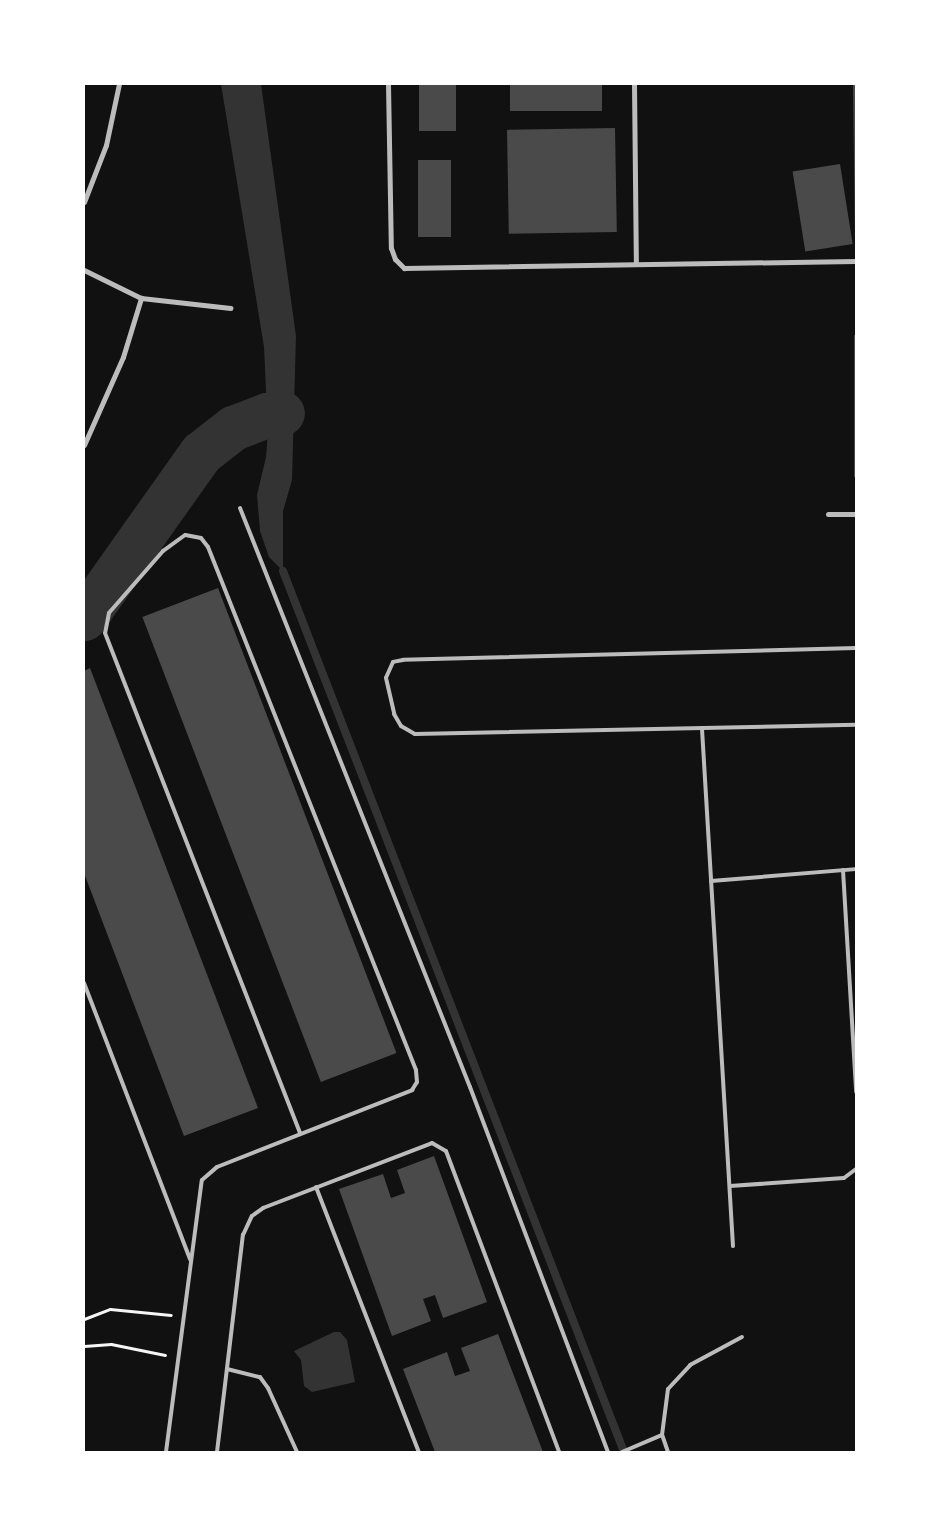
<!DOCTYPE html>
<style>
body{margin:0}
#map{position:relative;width:940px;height:1536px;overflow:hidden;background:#111;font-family:Overpass,sans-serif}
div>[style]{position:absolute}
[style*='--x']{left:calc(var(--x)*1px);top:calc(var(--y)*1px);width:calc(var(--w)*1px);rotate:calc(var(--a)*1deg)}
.water>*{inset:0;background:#333}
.stream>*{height:8px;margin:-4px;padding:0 4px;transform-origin:4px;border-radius:4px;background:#333}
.river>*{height:45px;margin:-22.5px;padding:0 22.5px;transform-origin:22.5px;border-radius:22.5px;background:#333}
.building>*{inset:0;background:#4a4a4a;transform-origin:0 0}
.path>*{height:3px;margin:-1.5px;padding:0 1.5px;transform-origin:1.5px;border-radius:1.5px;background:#f5f5f5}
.service>*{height:4px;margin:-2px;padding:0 2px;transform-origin:2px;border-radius:2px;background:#bcbcbc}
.minor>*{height:5px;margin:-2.5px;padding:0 2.5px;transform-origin:2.5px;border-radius:2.5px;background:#bcbcbc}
span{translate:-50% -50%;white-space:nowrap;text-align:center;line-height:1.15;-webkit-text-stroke:5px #fff;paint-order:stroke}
.frame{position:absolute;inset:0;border:85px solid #fff;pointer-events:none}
</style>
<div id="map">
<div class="water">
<div style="clip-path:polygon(221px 84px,261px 84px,296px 336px,292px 480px,283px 511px,283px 571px,269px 557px,260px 531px,257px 495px,266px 457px,268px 433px,264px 347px)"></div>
<div style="clip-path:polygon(334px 1332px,340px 1332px,347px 1340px,355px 1382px,312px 1392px,304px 1386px,301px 1360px,294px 1351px)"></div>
</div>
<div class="stream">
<div style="--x:283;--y:571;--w:945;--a:68.84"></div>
</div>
<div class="river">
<div style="--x:84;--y:618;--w:202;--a:-54.7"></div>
<div style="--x:201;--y:453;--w:41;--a:-38"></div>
<div style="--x:233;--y:428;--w:36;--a:-21"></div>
<div style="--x:267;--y:415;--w:15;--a:-8"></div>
</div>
<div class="building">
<div style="left:419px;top:84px;width:37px;height:47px"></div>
<div style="left:510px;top:84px;width:92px;height:27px"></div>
<div style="clip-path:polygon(853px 84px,856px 84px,856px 243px,855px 243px)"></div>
<div style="left:615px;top:128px;width:104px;height:108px;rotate:89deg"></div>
<div style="left:418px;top:160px;width:33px;height:77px"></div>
<div style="left:840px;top:164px;width:81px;height:48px;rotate:81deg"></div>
<div style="left:854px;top:335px;width:2px;height:142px"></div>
<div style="left:218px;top:588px;width:498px;height:81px;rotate:69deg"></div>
<div style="clip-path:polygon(90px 668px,258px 1108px,184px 1136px,84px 873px,84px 671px)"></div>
<div style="clip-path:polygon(434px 1156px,487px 1302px,443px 1318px,435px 1295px,423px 1299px,431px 1321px,392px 1336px,339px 1189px,383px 1174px,391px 1198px,405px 1193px,397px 1170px)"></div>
<div style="clip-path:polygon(498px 1334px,543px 1452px,435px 1452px,403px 1369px,447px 1352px,455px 1376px,470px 1371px,461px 1348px)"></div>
</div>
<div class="path">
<div style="--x:84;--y:1319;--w:28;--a:-21"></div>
<div style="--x:110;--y:1309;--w:61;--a:5.6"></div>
<div style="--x:84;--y:1346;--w:27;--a:-4"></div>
<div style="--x:111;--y:1344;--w:55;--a:11.5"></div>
</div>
<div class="service">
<div style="--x:240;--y:508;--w:623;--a:68.34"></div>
<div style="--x:470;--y:1087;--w:390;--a:69.3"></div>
<div style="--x:856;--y:648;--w:453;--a:178.5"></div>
<div style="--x:403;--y:660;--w:10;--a:169"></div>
<div style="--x:393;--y:662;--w:17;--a:114"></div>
<div style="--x:386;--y:678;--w:37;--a:77"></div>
<div style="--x:394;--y:714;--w:14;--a:60"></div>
<div style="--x:401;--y:726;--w:16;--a:30"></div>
<div style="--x:415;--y:734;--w:441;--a:-1.2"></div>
<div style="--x:702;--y:729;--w:518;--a:86.57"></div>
<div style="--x:843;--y:870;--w:222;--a:86.6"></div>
<div style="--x:711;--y:881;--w:145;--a:-4.7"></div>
<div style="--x:84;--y:983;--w:296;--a:69"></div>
<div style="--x:730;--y:1186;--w:114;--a:-4"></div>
<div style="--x:844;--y:1178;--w:15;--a:-37"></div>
<div style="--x:316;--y:1187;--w:284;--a:68.8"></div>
<div style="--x:227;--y:1369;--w:34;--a:14"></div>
<div style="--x:260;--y:1377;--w:14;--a:54"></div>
<div style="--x:268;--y:1388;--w:70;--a:65.6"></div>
<div style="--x:166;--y:1452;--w:274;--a:-82.5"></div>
<div style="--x:202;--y:1180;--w:20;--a:-41"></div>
<div style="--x:217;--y:1167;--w:210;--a:-21.5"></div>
<div style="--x:412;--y:1090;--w:9;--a:-58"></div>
<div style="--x:417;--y:1082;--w:12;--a:-95"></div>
<div style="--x:416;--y:1070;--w:563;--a:-111.69"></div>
<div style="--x:208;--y:547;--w:11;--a:-128"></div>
<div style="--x:201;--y:538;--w:16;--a:-169"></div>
<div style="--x:185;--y:535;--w:27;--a:144"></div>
<div style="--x:163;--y:551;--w:82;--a:131.1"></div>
<div style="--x:109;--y:613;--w:20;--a:101"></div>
<div style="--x:105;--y:633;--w:537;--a:68.69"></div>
<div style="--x:217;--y:1452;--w:219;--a:-83.2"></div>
<div style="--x:243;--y:1235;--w:21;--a:-65"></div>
<div style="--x:252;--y:1216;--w:14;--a:-36"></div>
<div style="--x:263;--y:1208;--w:181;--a:-21"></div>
<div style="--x:432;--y:1143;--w:16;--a:30"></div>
<div style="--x:446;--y:1151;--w:322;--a:69.4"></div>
<div style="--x:622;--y:1452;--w:43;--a:-23"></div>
<div style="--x:668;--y:1452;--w:18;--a:-109"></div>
<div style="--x:662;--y:1435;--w:46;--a:-82.6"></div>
<div style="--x:668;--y:1389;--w:33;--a:-47"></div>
<div style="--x:690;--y:1365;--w:59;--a:-28.3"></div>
</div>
<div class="minor">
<div style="--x:388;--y:84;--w:164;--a:89"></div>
<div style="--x:391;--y:248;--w:12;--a:70"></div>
<div style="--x:395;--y:259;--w:13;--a:45"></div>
<div style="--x:404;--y:268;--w:452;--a:-0.9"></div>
<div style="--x:634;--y:84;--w:180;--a:89.4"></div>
<div style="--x:84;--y:202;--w:61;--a:-68.9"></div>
<div style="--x:106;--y:145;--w:62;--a:-78"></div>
<div style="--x:84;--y:270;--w:64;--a:26.2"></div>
<div style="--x:141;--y:298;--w:90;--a:6.4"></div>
<div style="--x:84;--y:445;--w:96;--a:-66.1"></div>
<div style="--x:123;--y:357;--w:62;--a:-73"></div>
<div style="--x:828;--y:514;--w:28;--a:0"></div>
</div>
<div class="frame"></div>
</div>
